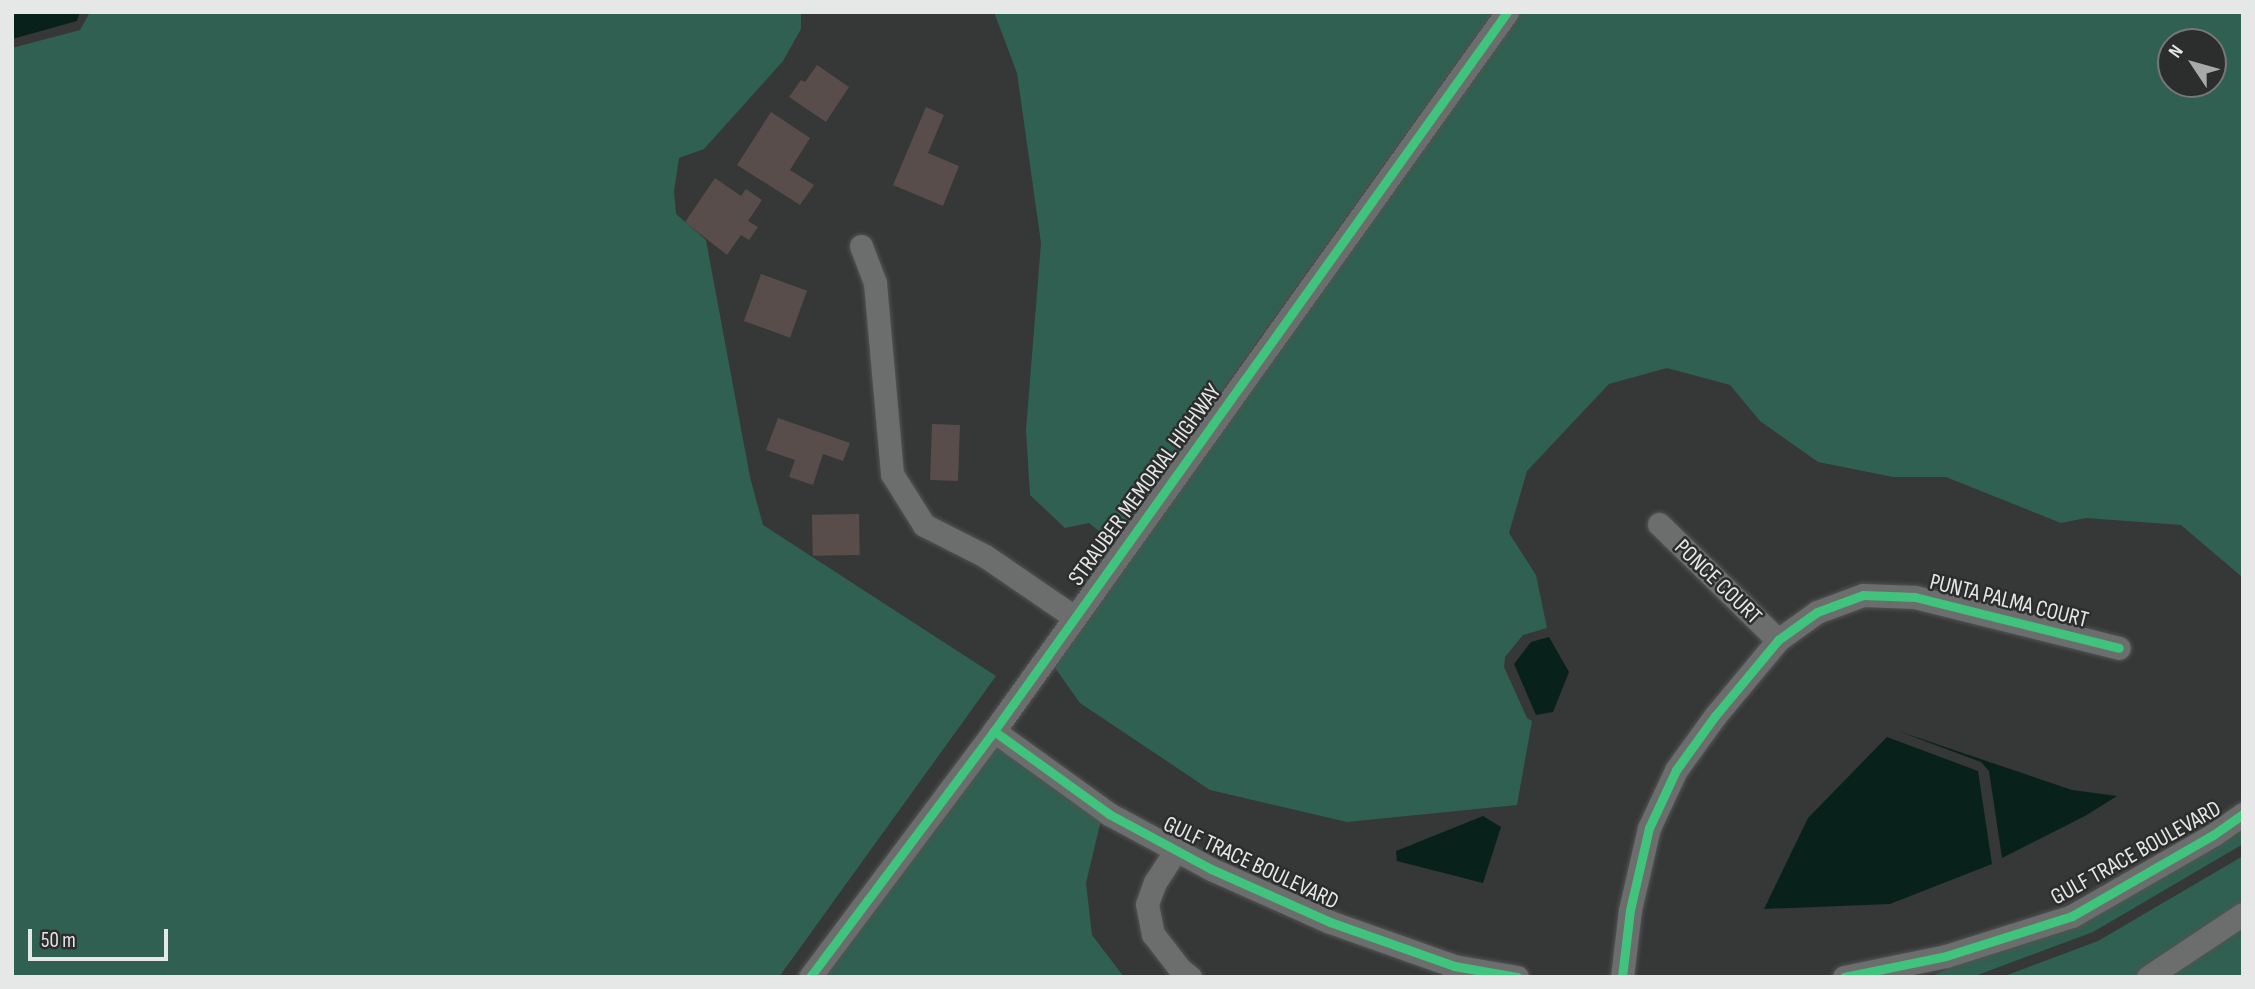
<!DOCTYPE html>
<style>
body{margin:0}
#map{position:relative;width:2255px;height:989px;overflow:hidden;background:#363737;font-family:"Sofia Sans Condensed",sans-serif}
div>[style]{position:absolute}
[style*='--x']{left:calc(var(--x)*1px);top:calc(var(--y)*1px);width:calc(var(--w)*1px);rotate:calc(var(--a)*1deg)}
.green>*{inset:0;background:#306051}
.water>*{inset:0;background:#08221b}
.building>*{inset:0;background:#584d4a;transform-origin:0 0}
.roads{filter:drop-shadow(0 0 2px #535353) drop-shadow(0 0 2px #535353)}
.minor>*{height:23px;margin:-11.5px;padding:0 11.5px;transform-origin:11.5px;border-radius:11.5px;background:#6c6d6d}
.cycleway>*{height:9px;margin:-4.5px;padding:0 4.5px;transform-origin:4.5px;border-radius:4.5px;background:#40c37c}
span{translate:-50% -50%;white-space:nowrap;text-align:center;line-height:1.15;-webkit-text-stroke:5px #2b2e2d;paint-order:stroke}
.street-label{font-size:23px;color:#e6e7e7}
.frame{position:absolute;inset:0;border:14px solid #e6e7e7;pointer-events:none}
.north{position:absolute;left:2157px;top:28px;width:70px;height:70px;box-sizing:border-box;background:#2b2e2d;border:2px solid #767877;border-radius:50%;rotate:306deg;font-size:19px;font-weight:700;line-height:28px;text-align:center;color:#e6e7e7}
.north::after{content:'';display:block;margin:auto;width:24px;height:32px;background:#a8a9a9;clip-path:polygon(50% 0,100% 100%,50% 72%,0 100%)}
.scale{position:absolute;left:28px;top:929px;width:140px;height:32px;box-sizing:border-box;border:4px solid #e6e7e7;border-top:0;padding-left:9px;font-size:21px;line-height:24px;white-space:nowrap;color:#e6e7e7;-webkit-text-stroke:5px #2b2e2d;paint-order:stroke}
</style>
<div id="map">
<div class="green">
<div style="clip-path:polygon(90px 12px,801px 12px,801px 29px,783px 61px,704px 149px,679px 158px,674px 191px,676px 214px,706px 240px,750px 477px,763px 525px,996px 676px,779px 977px,12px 977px,12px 48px,80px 30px)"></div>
<div style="clip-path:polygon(994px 12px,1493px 12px,1113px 543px,1089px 523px,1065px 528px,1030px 495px,1026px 430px,1041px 243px,1017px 73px)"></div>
<div style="clip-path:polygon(evenodd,1520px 12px,2243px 12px,2243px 596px,2242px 577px,2181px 525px,2086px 518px,2061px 523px,1946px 477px,1893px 477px,1818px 462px,1760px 421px,1730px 385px,1667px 368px,1609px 384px,1527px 471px,1509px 533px,1536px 575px,1547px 628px,1523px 635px,1505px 657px,1504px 667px,1527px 718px,1532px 721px,1517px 805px,1347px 822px,1210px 790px,1080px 703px,1053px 665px,1520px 12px,2171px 42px,2213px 42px,2213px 84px,2171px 84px,2171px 42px)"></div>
<div style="clip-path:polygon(997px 745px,1101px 820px,1086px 883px,1092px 935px,1124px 977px,823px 977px)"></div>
<div style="clip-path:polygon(2243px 828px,2243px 844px,2093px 932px,1972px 977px,1930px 977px)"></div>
<div style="clip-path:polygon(2243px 856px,2243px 977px,2002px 977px,2098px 941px)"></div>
</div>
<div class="water">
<div style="clip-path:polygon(12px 12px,80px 12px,77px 21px,12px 39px)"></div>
<div style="clip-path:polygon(1549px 637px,1569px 672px,1553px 712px,1536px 715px,1514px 664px,1531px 642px)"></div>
<div style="clip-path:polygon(1898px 731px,2072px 790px,2117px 796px,2085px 816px,2002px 858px,1989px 771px,1981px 762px)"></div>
<div style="clip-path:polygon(1887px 737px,1978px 771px,1992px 864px,1890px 904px,1764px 909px,1808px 818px)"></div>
<div style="clip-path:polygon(1483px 816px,1501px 827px,1483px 883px,1397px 861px,1396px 851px)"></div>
</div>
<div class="building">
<div style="clip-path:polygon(817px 65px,849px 87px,826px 122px,789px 97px,801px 80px,805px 82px)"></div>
<div style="clip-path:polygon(926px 107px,944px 115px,928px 153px,959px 166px,943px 206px,893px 185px)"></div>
<div style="clip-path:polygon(771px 112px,810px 138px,790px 170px,814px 185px,800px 205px,737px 165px)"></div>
<div style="clip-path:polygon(715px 178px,741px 196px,746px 189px,762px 200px,748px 221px,758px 227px,749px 240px,741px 235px,727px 255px,685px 222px)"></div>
<div style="left:761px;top:274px;width:49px;height:50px;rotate:20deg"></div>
<div style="clip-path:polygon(778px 418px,850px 443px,843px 461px,823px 454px,813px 485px,789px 477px,795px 460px,766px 450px)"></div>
<div style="left:932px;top:424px;width:28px;height:56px;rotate:2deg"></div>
<div style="left:859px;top:514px;width:41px;height:47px;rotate:89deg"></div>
</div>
<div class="roads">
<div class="minor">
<div style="--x:861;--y:246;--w:40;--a:69"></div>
<div style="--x:875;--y:283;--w:192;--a:84.9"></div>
<div style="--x:892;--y:474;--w:60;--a:57.9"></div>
<div style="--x:924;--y:525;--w:68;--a:26.9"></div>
<div style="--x:985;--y:556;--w:108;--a:34.4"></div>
<div style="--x:1659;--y:524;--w:166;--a:44.3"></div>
<div style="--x:994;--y:731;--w:142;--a:35.8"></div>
<div style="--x:1109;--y:814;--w:116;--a:28.3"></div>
<div style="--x:1211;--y:869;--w:130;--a:24"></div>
<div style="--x:1330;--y:922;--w:132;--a:19.5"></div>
<div style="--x:1454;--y:966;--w:64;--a:9.9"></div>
<div style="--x:1176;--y:850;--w:38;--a:123"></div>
<div style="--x:1155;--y:882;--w:23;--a:110"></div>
<div style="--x:1147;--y:904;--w:31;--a:79"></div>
<div style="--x:1153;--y:934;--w:44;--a:52.4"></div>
<div style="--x:1180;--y:969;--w:13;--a:39"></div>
<div style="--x:810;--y:977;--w:307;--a:-53.2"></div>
<div style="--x:994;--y:731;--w:883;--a:-54.49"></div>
<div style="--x:1622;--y:977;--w:67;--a:-83.2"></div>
<div style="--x:1630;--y:910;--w:84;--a:-77"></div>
<div style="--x:1649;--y:828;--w:64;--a:-65"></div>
<div style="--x:1676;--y:770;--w:67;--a:-54.2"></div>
<div style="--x:1715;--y:716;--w:99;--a:-50.3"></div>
<div style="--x:1778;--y:640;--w:48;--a:-35.7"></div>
<div style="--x:1817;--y:612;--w:49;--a:-20.3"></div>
<div style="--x:1863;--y:595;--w:52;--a:2.2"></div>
<div style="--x:1915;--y:597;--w:210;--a:14"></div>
<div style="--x:1844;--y:977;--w:104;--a:-11.6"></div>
<div style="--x:1946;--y:956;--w:132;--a:-17.6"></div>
<div style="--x:2072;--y:916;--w:163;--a:-29.9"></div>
<div style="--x:2213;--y:835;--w:37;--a:-35"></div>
<div style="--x:2148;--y:977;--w:114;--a:-33.6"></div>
</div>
</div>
<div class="cycleway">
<div style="--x:994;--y:731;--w:142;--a:35.8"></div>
<div style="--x:1109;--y:814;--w:116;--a:28.3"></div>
<div style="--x:1211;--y:869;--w:130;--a:24"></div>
<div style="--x:1330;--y:922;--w:132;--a:19.5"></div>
<div style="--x:1454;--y:966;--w:64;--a:9.9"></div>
<div style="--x:810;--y:977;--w:307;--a:-53.2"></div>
<div style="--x:994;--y:731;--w:883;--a:-54.49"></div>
<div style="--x:1622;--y:977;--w:67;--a:-83.2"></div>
<div style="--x:1630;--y:910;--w:84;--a:-77"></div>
<div style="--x:1649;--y:828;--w:64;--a:-65"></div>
<div style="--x:1676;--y:770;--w:67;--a:-54.2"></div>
<div style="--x:1715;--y:716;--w:99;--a:-50.3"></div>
<div style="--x:1778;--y:640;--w:48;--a:-35.7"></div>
<div style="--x:1817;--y:612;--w:49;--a:-20.3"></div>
<div style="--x:1863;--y:595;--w:52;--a:2.2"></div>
<div style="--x:1915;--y:597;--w:210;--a:14"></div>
<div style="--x:1844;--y:977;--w:104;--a:-11.6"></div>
<div style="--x:1946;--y:956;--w:132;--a:-17.6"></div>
<div style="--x:2072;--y:916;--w:163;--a:-29.9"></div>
<div style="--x:2213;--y:835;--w:37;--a:-35"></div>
</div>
<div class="street-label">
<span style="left:1145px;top:485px;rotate:-54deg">STRAUBER MEMORIAL HIGHWAY</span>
<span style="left:1718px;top:582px;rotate:44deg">PONCE COURT</span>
<span style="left:2009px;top:601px;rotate:14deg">PUNTA PALMA COURT</span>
<span style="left:2136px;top:853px;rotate:-29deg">GULF TRACE BOULEVARD</span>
<span style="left:1251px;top:863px;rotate:25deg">GULF TRACE BOULEVARD</span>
</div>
<div class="frame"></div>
<div class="north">N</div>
<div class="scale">50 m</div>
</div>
